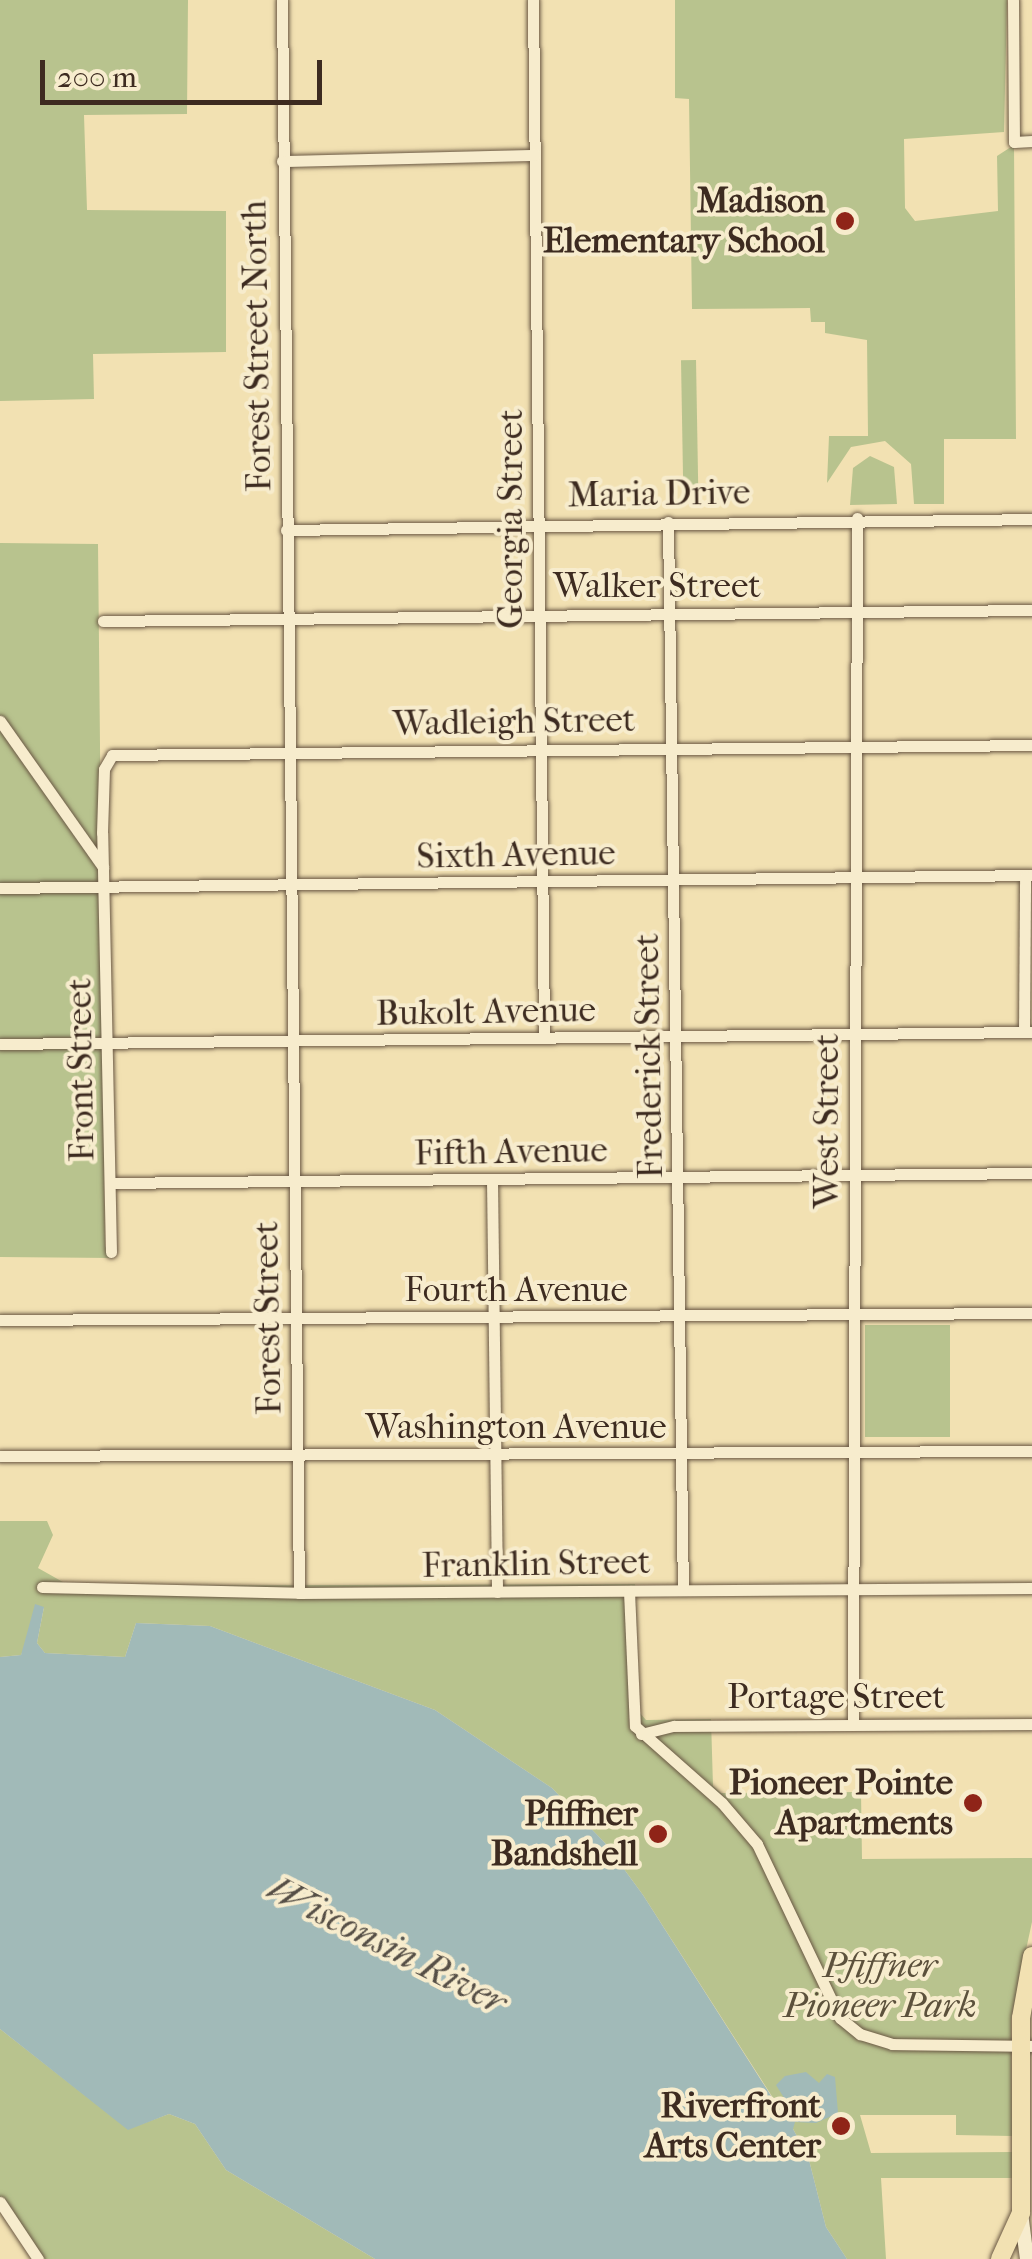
<!DOCTYPE html>
<style>
body{margin:0}
#map{position:relative;width:1032px;height:2259px;overflow:hidden;background:#f2e1b2;font-family:"IM FELL French Canon",serif}
div>[style]{position:absolute}
[style*='--x']{left:calc(var(--x)*1px);top:calc(var(--y)*1px);width:calc(var(--w)*1px);rotate:calc(var(--a)*1deg)}
.green>*{inset:0;background:#b8c38e;transform-origin:0 0}
.water>*{inset:0;background:#a1bab8}
.roads{filter:drop-shadow(0 0 2px #6a5844) drop-shadow(0 0 2px #6a5844)}
.minor>*{height:11px;margin:-5.5px;padding:0 5.5px;transform-origin:5.5px;border-radius:5.5px;background:#f7eccd}
.tertiary>*{height:14px;margin:-7px;padding:0 7px;transform-origin:7px;border-radius:7px;background:#f7eccd}
.primary>*{height:18px;margin:-9px;padding:0 9px;transform-origin:9px;border-radius:9px;background:#f2e1b2}
.dots>*{width:28px;height:28px;translate:-50% -50%;box-sizing:border-box;border:5px solid #f7eccd;border-radius:50%}
span{translate:-50% -50%;white-space:nowrap;text-align:center;line-height:1.15;-webkit-text-stroke:8px #f7eccd;paint-order:stroke}
.poi-label{font-size:35px;color:#3d2b20;font-weight:700}
.right{translate:-100% -50%;text-align:right}
.street-label{font-size:35px;color:#3d2b20}
.park-label{font-size:35px;color:#5c513c;font-style:italic}
.water-label{font-size:38px;color:#564f46;font-style:italic}
.scale{position:absolute;left:40px;top:60px;width:282px;height:45px;box-sizing:border-box;border:5px solid #3d2b20;border-top:0;padding-left:12px;font-size:30px;line-height:35px;white-space:nowrap;color:#3d2b20;-webkit-text-stroke:8px #f7eccd;paint-order:stroke}
</style>
<div id="map">
<div class="green">
<div style="clip-path:polygon(0 0,188px 0,187px 114px,84px 115px,87px 210px,226px 211px,226px 352px,93px 354px,94px 399px,0 401px)"></div>
<div style="clip-path:polygon(675px 0,1007px 0,1004px 132px,904px 139px,905px 208px,915px 221px,998px 211px,997px 156px,1014px 145px,1016px 439px,944px 439px,944px 504px,914px 504px,911px 464px,885px 441px,851px 447px,827px 483px,829px 436px,868px 436px,867px 340px,825px 333px,825px 322px,811px 322px,810px 308px,692px 309px,689px 99px,675px 98px)"></div>
<div style="left:696px;top:360px;width:141px;height:15px;rotate:89deg"></div>
<div style="clip-path:polygon(870px 456px,894px 467px,897px 504px,850px 505px,853px 468px)"></div>
<div style="clip-path:polygon(0 543px,98px 544px,105px 1246px,113px 1258px,0 1257px)"></div>
<div style="left:865px;top:1325px;width:85px;height:112px"></div>
<div style="clip-path:polygon(0 1521px,47px 1521px,53px 1535px,38px 1568px,70px 1586px,635px 1584px,640px 1713px,646px 1720px,711px 1719px,713px 1786px,721px 1793px,861px 1792px,862px 1859px,1032px 1858px,1032px 1922px,1011px 2019px,1012px 2136px,956px 2135px,956px 2115px,860px 2115px,871px 2153px,1012px 2152px,1012px 2178px,881px 2178px,886px 2259px,847px 2259px,826px 2227px,808px 2156px,793px 2129px,643px 1895px,605px 1843px,552px 1788px,435px 1710px,210px 1626px,136px 1623px,125px 1657px,45px 1653px,37px 1643px,44px 1607px,21px 1655px,0 1657px)"></div>
<div style="clip-path:polygon(0 2029px,128px 2129px,169px 2114px,195px 2124px,226px 2170px,375px 2259px,38px 2259px,0 2202px)"></div>
</div>
<div class="water">
<div style="clip-path:polygon(35px 1604px,44px 1607px,37px 1643px,45px 1653px,125px 1657px,136px 1623px,210px 1626px,435px 1710px,552px 1788px,605px 1843px,643px 1895px,784px 2116px,791px 2109px,776px 2085px,785px 2076px,806px 2072px,819px 2083px,827px 2074px,835px 2077px,838px 2113px,816px 2123px,795px 2122px,793px 2129px,808px 2156px,826px 2227px,847px 2259px,375px 2259px,226px 2170px,195px 2124px,169px 2114px,128px 2130px,0 2029px,0 1657px,21px 1655px)"></div>
</div>
<div class="roads">
<div class="minor">
<div style="--x:282;--y:0;--w:1593;--a:89.39"></div>
<div style="--x:533;--y:0;--w:1038;--a:89.39"></div>
<div style="--x:1013;--y:0;--w:142;--a:89.6"></div>
<div style="--x:1014;--y:142;--w:18;--a:-3"></div>
<div style="--x:282;--y:161;--w:253;--a:-1.4"></div>
<div style="--x:668;--y:522;--w:1068;--a:89.2"></div>
<div style="--x:286;--y:530;--w:746;--a:-0.84"></div>
<div style="--x:103;--y:621;--w:929;--a:-0.68"></div>
<div style="--x:0;--y:721;--w:179;--a:54.8"></div>
<div style="--x:0;--y:888;--w:1032;--a:-0.72"></div>
<div style="--x:1024;--y:1032;--w:156;--a:-89.6"></div>
<div style="--x:0;--y:1044;--w:1032;--a:-0.67"></div>
<div style="--x:492;--y:1179;--w:413;--a:89.3"></div>
<div style="--x:110;--y:1183;--w:922;--a:-0.62"></div>
<div style="--x:111;--y:1252;--w:419;--a:-91.2"></div>
<div style="--x:102;--y:833;--w:64;--a:-88.2"></div>
<div style="--x:104;--y:769;--w:16;--a:-60"></div>
<div style="--x:112;--y:755;--w:920;--a:-0.62"></div>
<div style="--x:0;--y:1320;--w:1032;--a:-0.39"></div>
<div style="--x:0;--y:1456;--w:1032;--a:-0.28"></div>
<div style="--x:42;--y:1587;--w:257;--a:1.3"></div>
<div style="--x:299;--y:1593;--w:733;--a:-0.39"></div>
<div style="--x:629;--y:1591;--w:135;--a:87.5"></div>
<div style="--x:635;--y:1726;--w:116;--a:41.5"></div>
<div style="--x:722;--y:1803;--w:54;--a:49.5"></div>
<div style="--x:757;--y:1844;--w:193;--a:64.5"></div>
<div style="--x:840;--y:2018;--w:26;--a:39"></div>
<div style="--x:860;--y:2034;--w:34;--a:17"></div>
<div style="--x:892;--y:2044;--w:140;--a:0.8"></div>
<div style="--x:853;--y:1724;--w:1206;--a:-89.81"></div>
<div style="--x:641;--y:1734;--w:34;--a:-14"></div>
<div style="--x:674;--y:1726;--w:358;--a:-0.3"></div>
<div style="--x:0;--y:2202;--w:69;--a:56.3"></div>
</div>
<div class="tertiary">
<div style="--x:1021;--y:2213;--w:46;--a:82.6"></div>
</div>
<div class="primary">
<div style="--x:1000;--y:2259;--w:51;--a:-65.5"></div>
<div style="--x:1021;--y:2213;--w:195;--a:-90"></div>
<div style="--x:1021;--y:2018;--w:63;--a:-79.9"></div>
</div>
</div>
<div class="dots">
<div style="left:845px;top:221px;background:#8f2418"></div>
<div style="left:973px;top:1803px;background:#8f2418"></div>
<div style="left:658px;top:1834px;background:#8f2418"></div>
<div style="left:841px;top:2126px;background:#8f2418"></div>
</div>
<div class="poi-label">
<span class="right" style="left:825px;top:221px">Madison<br>Elementary School</span>
<span class="right" style="left:953px;top:1803px">Pioneer Pointe<br>Apartments</span>
<span class="right" style="left:638px;top:1834px">Pfiffner<br>Bandshell</span>
<span class="right" style="left:821px;top:2126px">Riverfront<br>Arts Center</span>
</div>
<div class="street-label">
<span style="left:257px;top:346px;rotate:-91deg">Forest Street North</span>
<span style="left:659px;top:494px;rotate:-1deg">Maria Drive</span>
<span style="left:511px;top:519px;rotate:-90deg">Georgia Street</span>
<span style="left:657px;top:586px">Walker Street</span>
<span style="left:514px;top:722px;rotate:-1deg">Wadleigh Street</span>
<span style="left:516px;top:855px;rotate:-1deg">Sixth Avenue</span>
<span style="left:486px;top:1012px;rotate:-1deg">Bukolt Avenue</span>
<span style="left:649px;top:1056px;rotate:-91deg">Frederick Street</span>
<span style="left:81px;top:1070px;rotate:-91deg">Front Street</span>
<span style="left:827px;top:1121px;rotate:-90deg">West Street</span>
<span style="left:511px;top:1152px;rotate:-1deg">Fifth Avenue</span>
<span style="left:516px;top:1290px">Fourth Avenue</span>
<span style="left:268px;top:1318px;rotate:-91deg">Forest Street</span>
<span style="left:516px;top:1427px">Washington Avenue</span>
<span style="left:536px;top:1564px;rotate:-1deg">Franklin Street</span>
<span style="left:836px;top:1697px">Portage Street</span>
</div>
<div class="park-label">
<span style="left:880px;top:1986px">Pfiffner<br>Pioneer Park</span>
</div>
<div class="water-label">
<span style="left:387px;top:1945px;rotate:27deg">Wisconsin River</span>
</div>
<div class="scale">200 m</div>
</div>
